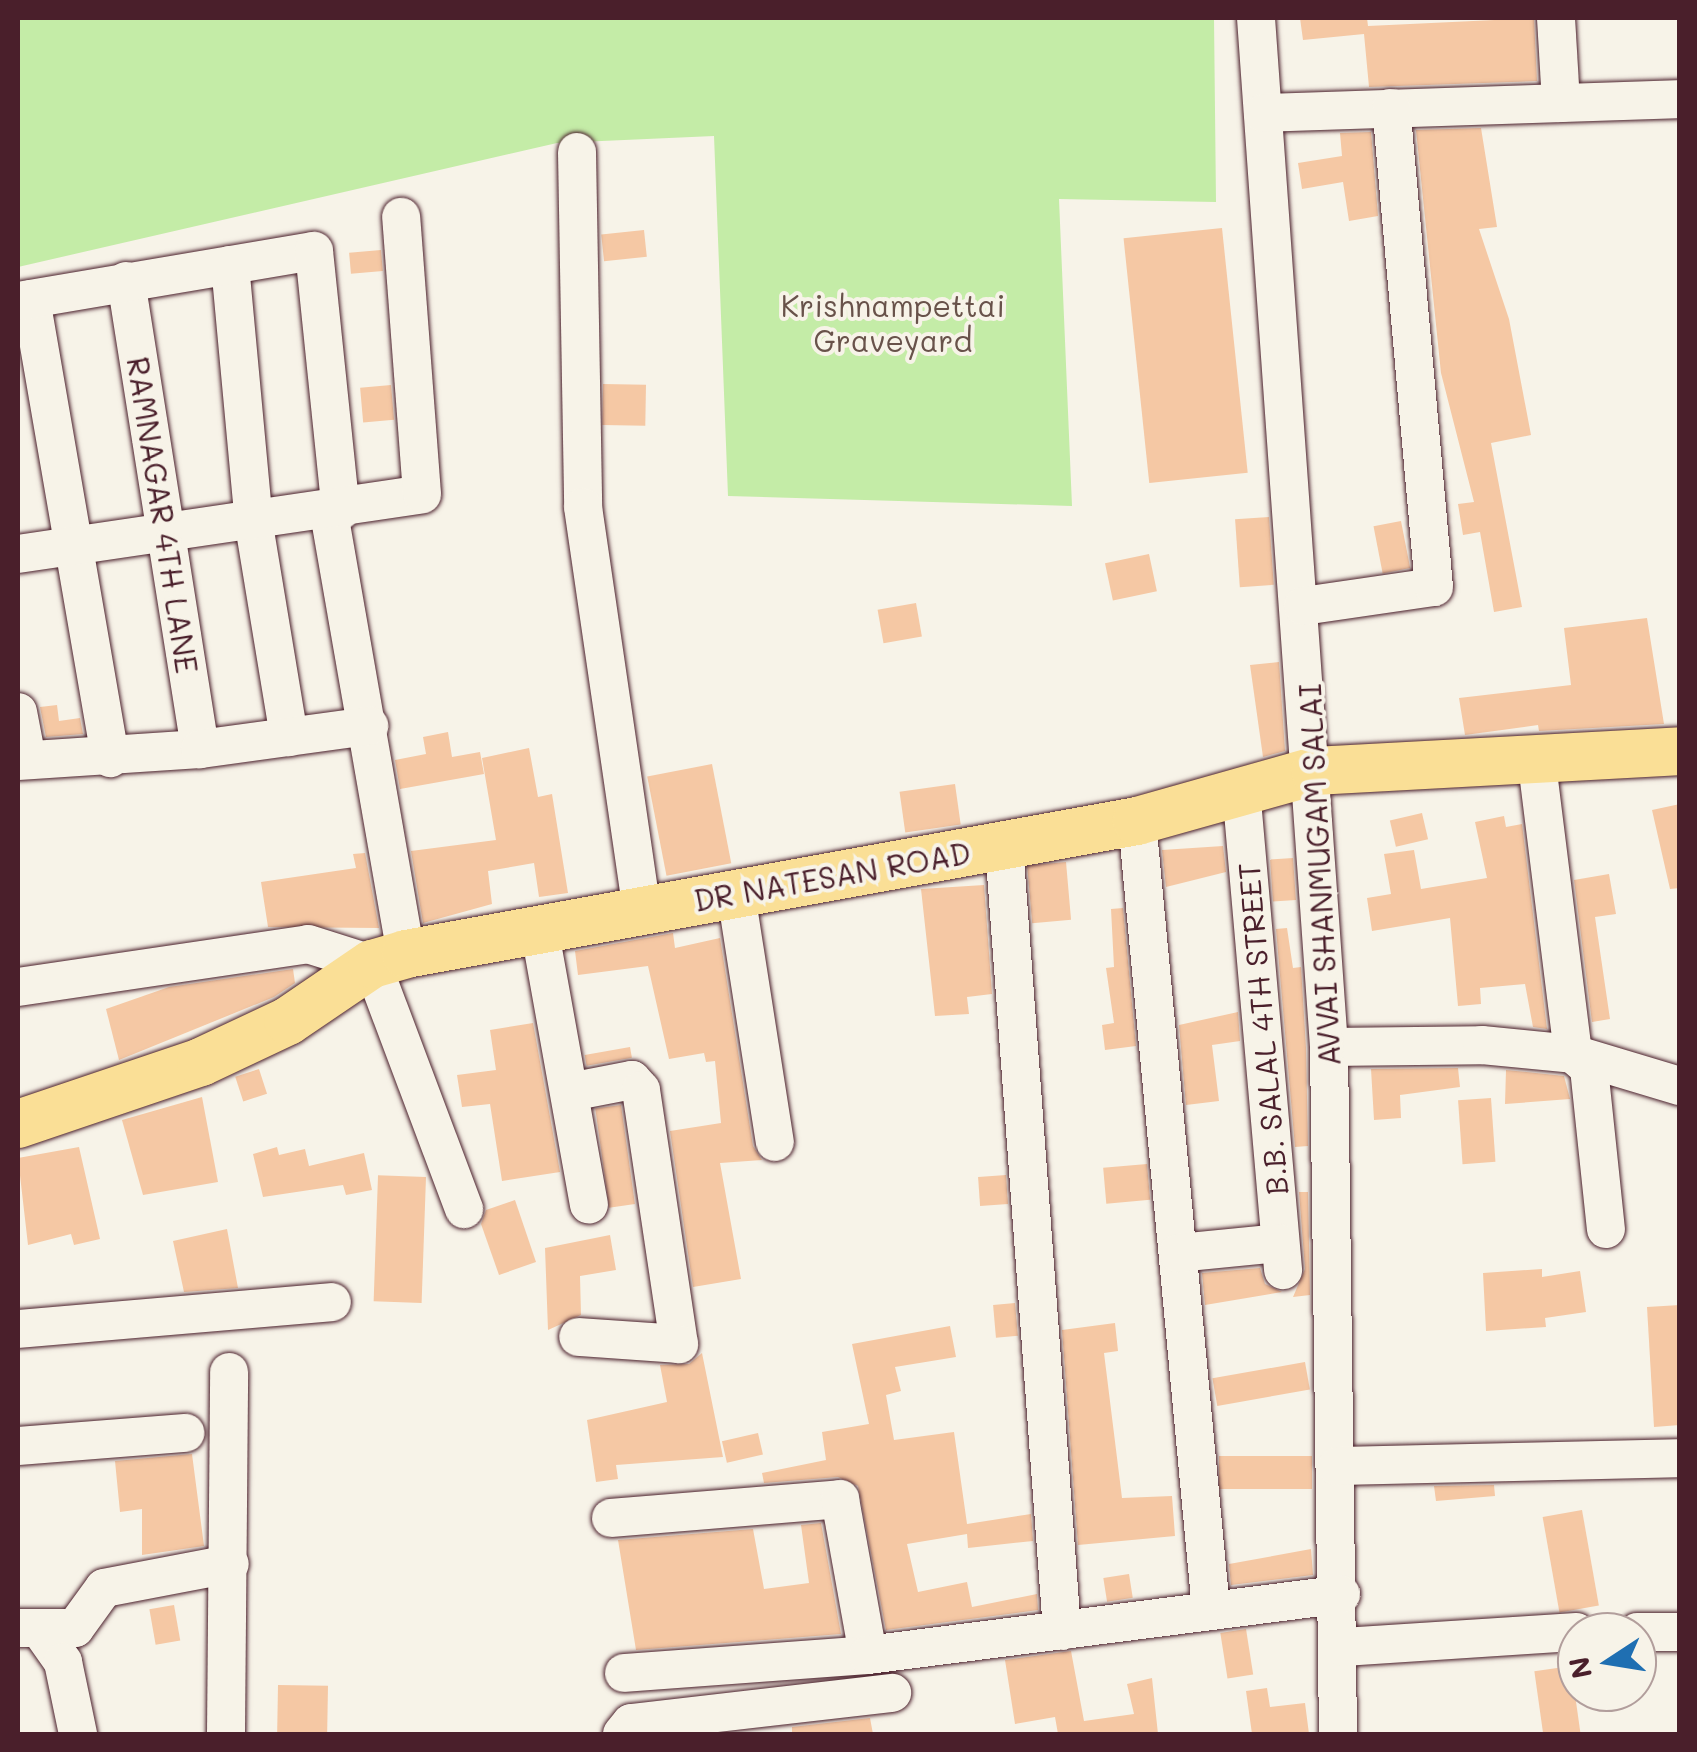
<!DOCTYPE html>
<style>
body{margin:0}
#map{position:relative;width:1697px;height:1752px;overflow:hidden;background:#f7f3e8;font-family:Mali,sans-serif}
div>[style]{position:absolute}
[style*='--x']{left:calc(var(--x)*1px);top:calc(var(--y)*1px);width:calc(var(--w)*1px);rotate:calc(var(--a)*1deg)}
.green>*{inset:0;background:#c4eca7}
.building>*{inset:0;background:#f5c8a4;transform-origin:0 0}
.roads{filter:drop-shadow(0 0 2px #4a1f2b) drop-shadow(0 0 2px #4a1f2b)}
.minor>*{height:38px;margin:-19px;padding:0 19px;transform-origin:19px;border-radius:19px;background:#f7f3e8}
.major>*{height:48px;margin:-24px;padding:0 24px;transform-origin:24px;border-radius:24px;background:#fadf96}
span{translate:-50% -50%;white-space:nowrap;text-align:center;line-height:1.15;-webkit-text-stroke:8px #f7f3e8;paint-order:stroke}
.park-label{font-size:30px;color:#68524a}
.street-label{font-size:30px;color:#4a1f2b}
.frame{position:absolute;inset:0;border:20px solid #4a1f2b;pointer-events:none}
.north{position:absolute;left:1557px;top:1612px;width:100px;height:100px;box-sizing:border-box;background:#f7f3e8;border:2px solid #b29e9c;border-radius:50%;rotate:258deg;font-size:28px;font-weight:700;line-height:40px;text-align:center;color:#4a1f2b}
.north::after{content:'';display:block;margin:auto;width:35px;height:45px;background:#1f6fb2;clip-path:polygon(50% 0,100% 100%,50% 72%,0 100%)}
</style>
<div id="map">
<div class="green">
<div style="clip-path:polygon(18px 18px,1214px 18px,1216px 202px,1059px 199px,1072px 506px,728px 496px,714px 136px,557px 143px,18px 267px)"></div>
</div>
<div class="building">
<div style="clip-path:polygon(1300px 18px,1367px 18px,1368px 26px,1534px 18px,1537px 81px,1369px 87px,1364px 34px,1303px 40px)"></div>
<div style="clip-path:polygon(1481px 128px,1497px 227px,1479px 229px,1509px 319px,1531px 435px,1491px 443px,1522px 607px,1494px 612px,1480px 532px,1463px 535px,1458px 504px,1474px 502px,1441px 373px,1416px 130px)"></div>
<div style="clip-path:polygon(1371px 132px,1378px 216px,1349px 221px,1343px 182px,1302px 189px,1298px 163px,1342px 156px,1340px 133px)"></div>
<div style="left:1222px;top:228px;width:246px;height:99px;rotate:84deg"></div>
<div style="left:644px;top:230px;width:27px;height:43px;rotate:84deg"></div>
<div style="left:381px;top:250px;width:21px;height:32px;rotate:85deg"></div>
<div style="left:603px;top:384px;width:43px;height:41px;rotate:1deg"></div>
<div style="left:391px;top:385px;width:35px;height:31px;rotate:85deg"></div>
<div style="left:1269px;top:517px;width:68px;height:34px;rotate:86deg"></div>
<div style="left:1401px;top:521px;width:48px;height:28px;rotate:79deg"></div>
<div style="left:1149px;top:554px;width:38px;height:45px;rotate:78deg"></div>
<div style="left:916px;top:603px;width:34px;height:39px;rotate:80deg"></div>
<div style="clip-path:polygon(1647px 618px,1664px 724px,1539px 731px,1538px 725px,1465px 735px,1459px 698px,1571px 685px,1564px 628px)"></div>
<div style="clip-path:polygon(1279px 662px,1285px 751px,1263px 757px,1250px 665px)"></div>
<div style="clip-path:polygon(57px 705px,59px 721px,80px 718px,83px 734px,46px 737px,40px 707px)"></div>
<div style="clip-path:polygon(448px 732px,452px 757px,480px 752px,484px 774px,400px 789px,395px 760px,426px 754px,423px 737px)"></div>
<div style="clip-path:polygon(529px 748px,538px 797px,552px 794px,568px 893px,539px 897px,534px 863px,488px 871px,492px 904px,423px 923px,411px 851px,496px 840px,482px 758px)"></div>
<div style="left:712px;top:764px;width:101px;height:66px;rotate:79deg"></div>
<div style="left:955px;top:784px;width:41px;height:56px;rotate:82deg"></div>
<div style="clip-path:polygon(1680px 804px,1680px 888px,1670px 889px,1652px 810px)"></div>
<div style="left:1422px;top:813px;width:27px;height:33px;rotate:77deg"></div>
<div style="clip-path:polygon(1504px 816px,1506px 827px,1522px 824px,1547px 1029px,1533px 1027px,1525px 984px,1480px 988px,1481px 1004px,1458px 1006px,1450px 918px,1372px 931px,1367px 898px,1391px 894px,1384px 854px,1414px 850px,1421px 889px,1487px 878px,1475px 822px)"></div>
<div style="clip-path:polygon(1223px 846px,1226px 872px,1166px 887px,1162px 850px)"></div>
<div style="clip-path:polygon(365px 853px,379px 928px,268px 927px,261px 882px,356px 868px,353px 854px)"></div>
<div style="left:1293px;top:858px;width:42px;height:23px;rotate:86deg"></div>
<div style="left:1066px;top:862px;width:58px;height:39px;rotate:85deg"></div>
<div style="clip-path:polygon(1609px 874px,1616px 914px,1595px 917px,1610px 1019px,1592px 1022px,1574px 880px)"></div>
<div style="clip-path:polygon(984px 885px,992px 994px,967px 997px,969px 1014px,935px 1016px,921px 889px)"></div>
<div style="clip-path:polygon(1123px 908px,1136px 1046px,1105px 1050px,1102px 1025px,1114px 1023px,1106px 968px,1114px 967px,1111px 909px)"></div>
<div style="clip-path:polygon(1287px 928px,1293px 968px,1301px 967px,1306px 1048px,1308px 1146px,1295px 1147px,1276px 929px)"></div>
<div style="clip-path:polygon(673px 933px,675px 948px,720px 938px,753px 1146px,762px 1160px,720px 1163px,741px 1279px,693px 1287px,670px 1131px,721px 1123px,715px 1061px,706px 1062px,704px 1053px,669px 1059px,648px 966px,578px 975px,575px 951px)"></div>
<div style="clip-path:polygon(293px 969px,295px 983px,274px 997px,119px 1060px,106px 1009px,169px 987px)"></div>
<div style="clip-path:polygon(1238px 1012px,1240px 1041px,1212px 1045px,1219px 1101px,1186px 1105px,1179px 1025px)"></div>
<div style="clip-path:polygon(533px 1023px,560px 1172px,502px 1181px,490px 1104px,462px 1107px,457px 1075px,496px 1070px,490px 1030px)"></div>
<div style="left:630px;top:1047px;width:11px;height:46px;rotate:80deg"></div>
<div style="clip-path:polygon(1458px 1068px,1460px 1087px,1400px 1095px,1401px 1118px,1374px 1120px,1371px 1069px)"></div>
<div style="left:259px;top:1069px;width:26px;height:25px;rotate:72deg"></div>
<div style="clip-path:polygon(1506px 1070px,1564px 1076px,1570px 1099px,1505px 1104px)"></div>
<div style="clip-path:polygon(202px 1097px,218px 1182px,143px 1195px,122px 1120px)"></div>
<div style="left:1491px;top:1098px;width:64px;height:33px;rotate:86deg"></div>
<div style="left:621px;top:1105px;width:100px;height:26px;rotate:82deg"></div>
<div style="clip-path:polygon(79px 1147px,100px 1239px,74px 1245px,71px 1234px,28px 1245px,18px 1158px)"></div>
<div style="clip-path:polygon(277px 1147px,279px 1155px,305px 1149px,309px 1166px,364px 1153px,372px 1190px,346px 1195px,343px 1185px,263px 1197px,253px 1154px)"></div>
<div style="left:1147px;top:1164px;width:36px;height:44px;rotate:85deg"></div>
<div style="left:1006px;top:1175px;width:29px;height:28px;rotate:86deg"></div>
<div style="left:426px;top:1177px;width:126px;height:48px;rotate:92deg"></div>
<div style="clip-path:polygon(1299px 1192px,1308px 1192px,1310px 1295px,1293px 1297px,1305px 1269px)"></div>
<div style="clip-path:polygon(515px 1200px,536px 1262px,499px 1275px,481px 1224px,486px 1210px)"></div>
<div style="clip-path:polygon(227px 1229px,238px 1288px,184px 1292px,173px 1241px)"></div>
<div style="clip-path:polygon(610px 1235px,616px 1270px,580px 1276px,581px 1315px,548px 1330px,545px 1248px)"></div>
<div style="clip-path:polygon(1260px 1268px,1265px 1284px,1282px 1292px,1205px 1305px,1202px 1273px)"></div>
<div style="clip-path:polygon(1542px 1269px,1542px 1277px,1580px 1271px,1586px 1312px,1545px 1318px,1546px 1327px,1486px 1331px,1483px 1273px)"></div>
<div style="left:1015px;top:1303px;width:33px;height:22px;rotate:85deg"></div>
<div style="clip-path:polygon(1680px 1305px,1680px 1425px,1654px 1427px,1647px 1307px)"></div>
<div style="clip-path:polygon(1115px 1323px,1118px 1351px,1104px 1353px,1122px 1498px,1172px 1496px,1175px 1536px,1078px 1545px,1062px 1330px)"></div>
<div style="clip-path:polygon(950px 1326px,956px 1357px,895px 1367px,901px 1391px,886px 1395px,894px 1440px,954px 1432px,967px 1524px,1031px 1514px,1033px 1541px,968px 1548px,967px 1534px,907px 1544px,918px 1592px,967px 1582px,972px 1607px,1037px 1594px,1038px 1610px,886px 1630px,858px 1486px,838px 1477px,764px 1483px,762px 1473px,826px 1460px,822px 1432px,869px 1424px,852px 1344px)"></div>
<div style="clip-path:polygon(702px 1353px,723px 1457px,616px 1465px,618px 1479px,596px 1482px,587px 1420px,667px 1402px,660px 1365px,689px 1364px)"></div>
<div style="left:1305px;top:1362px;width:28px;height:94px;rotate:80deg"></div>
<div style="left:758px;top:1433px;width:22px;height:37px;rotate:77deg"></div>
<div style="clip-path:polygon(192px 1454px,204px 1546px,142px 1555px,142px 1509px,120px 1512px,115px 1461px)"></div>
<div style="left:1312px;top:1456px;width:33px;height:93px;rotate:90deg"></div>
<div style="clip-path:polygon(1494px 1485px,1495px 1496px,1436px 1501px,1434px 1486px)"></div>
<div style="left:1582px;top:1510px;width:97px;height:40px;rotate:80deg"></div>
<div style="clip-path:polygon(821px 1523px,841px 1634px,636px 1650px,618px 1540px,753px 1529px,764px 1589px,809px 1583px,801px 1525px)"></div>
<div style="clip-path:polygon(1311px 1549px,1313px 1575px,1231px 1585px,1229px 1564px)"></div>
<div style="left:1129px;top:1574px;width:24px;height:26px;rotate:81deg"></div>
<div style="left:174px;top:1605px;width:36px;height:25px;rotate:80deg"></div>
<div style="left:1246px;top:1629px;width:46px;height:26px;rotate:81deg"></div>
<div style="clip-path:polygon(1071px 1651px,1084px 1721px,1134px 1714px,1127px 1684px,1152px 1678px,1158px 1734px,1058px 1734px,1055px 1717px,1015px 1724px,1005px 1660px)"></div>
<div style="left:1571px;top:1666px;width:69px;height:37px;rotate:82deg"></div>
<div style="left:278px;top:1685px;width:50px;height:49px;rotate:1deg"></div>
<div style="clip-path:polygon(1267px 1688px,1270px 1707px,1305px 1703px,1309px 1734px,1252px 1734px,1246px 1691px)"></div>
<div style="clip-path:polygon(870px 1718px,873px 1734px,792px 1734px,792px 1727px)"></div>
</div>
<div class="roads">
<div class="minor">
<div style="--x:1256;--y:18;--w:1032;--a:85.94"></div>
<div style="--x:1329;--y:1047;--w:687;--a:89.25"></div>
<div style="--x:1556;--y:18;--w:85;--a:86.6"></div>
<div style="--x:1263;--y:113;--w:417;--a:-1.9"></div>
<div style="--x:577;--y:152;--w:355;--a:89"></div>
<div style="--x:583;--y:507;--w:406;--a:81.7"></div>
<div style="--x:230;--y:265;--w:261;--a:84.7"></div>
<div style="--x:254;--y:525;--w:215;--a:80.6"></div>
<div style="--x:126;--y:281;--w:474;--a:81"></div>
<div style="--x:31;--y:299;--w:466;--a:80.2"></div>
<div style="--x:18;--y:301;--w:300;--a:-9.6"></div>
<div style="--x:314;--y:251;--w:261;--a:84.1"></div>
<div style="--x:329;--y:513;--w:448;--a:80.1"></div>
<div style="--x:18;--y:554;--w:408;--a:-8.4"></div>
<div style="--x:422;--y:494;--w:278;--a:-94.3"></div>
<div style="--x:1303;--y:606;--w:132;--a:-8.3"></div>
<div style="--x:1434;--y:587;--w:481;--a:-95.1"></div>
<div style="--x:18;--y:712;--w:48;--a:79.2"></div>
<div style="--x:1536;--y:756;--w:300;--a:82.9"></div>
<div style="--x:1573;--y:1054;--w:21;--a:41"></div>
<div style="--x:1589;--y:1068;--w:162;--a:84"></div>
<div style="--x:18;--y:761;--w:182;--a:-3.8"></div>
<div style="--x:200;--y:749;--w:171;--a:-7.8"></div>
<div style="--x:1241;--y:789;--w:483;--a:85"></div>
<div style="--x:1137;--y:821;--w:791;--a:84.64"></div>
<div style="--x:1004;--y:846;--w:787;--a:85.77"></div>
<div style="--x:736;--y:894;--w:251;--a:81.1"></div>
<div style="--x:539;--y:927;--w:282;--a:79.8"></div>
<div style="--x:18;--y:987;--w:293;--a:-8.4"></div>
<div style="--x:308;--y:944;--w:67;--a:17.4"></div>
<div style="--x:372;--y:964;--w:262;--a:69.4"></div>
<div style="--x:1329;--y:1047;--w:153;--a:-0.7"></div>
<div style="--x:1482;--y:1045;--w:91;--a:5.6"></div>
<div style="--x:1573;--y:1054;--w:112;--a:16.7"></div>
<div style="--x:570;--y:1092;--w:63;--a:-11"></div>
<div style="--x:632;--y:1080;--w:13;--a:48"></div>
<div style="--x:641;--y:1090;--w:257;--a:81.5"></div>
<div style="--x:679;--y:1344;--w:101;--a:-176"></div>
<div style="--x:1178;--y:1253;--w:102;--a:-5.6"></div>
<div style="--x:18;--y:1329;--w:315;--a:-4.9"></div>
<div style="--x:18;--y:1446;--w:168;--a:-4.5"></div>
<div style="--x:1337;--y:1466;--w:343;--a:-1.3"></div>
<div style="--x:611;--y:1518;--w:230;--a:-4.7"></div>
<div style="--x:840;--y:1499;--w:158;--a:79.8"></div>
<div style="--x:18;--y:1628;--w:57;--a:0"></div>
<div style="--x:75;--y:1628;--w:49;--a:-54.1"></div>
<div style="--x:104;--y:1588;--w:128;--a:-10.8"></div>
<div style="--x:39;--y:1628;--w:42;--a:54.8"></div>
<div style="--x:63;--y:1662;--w:74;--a:78.2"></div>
<div style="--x:1637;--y:1632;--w:43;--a:0"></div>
<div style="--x:1343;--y:1647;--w:234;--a:-3.7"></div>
<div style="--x:624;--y:1673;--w:245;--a:-4.2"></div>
<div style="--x:868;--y:1655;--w:477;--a:-7.3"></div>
<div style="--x:226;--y:1734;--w:362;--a:-89.5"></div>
<div style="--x:622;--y:1734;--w:14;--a:-51"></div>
<div style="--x:631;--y:1723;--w:263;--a:-6.6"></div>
</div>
<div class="major">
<div style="--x:18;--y:1124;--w:193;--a:-18.7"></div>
<div style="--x:201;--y:1062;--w:96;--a:-25.2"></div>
<div style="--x:288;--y:1021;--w:102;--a:-34.2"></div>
<div style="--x:372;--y:964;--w:35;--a:-16"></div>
<div style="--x:406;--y:954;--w:743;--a:-10.31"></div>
<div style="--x:1137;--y:821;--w:185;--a:-15.7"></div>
<div style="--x:1315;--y:771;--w:366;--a:-3.1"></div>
</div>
</div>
<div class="park-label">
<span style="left:893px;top:322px">Krishnampettai<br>Graveyard</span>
</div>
<div class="street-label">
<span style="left:163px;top:515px;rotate:81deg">RAMNAGAR 4TH LANE</span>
<span style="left:1319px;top:875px;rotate:-93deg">AVVAI SHANMUGAM SALAI</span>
<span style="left:832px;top:876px;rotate:-10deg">DR NATESAN ROAD</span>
<span style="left:1262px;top:1029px;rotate:-95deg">B.B. SALAL 4TH STREET</span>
</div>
<div class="frame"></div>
<div class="north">N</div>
</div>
